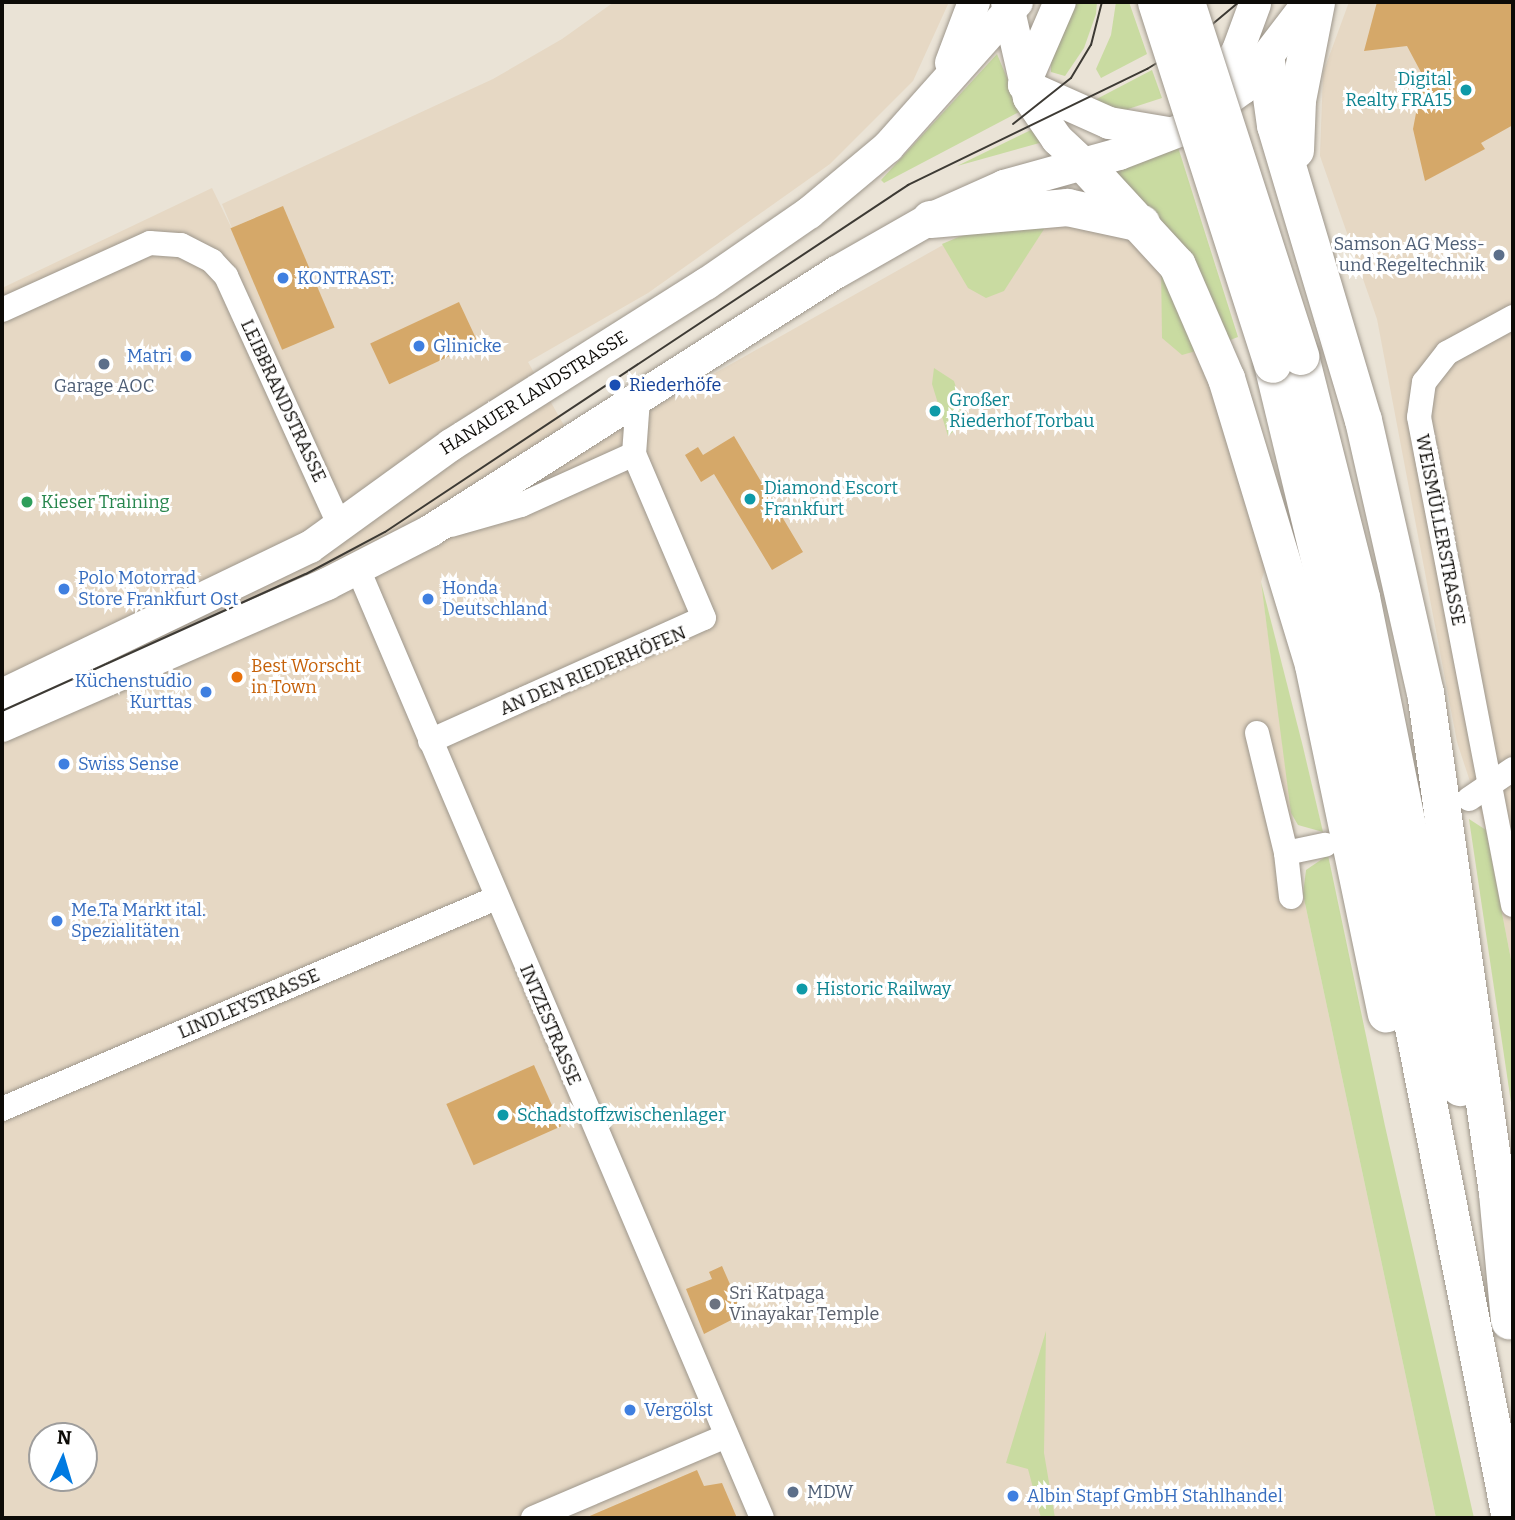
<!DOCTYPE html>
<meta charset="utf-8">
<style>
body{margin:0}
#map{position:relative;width:1515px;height:1520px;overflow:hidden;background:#eae3d6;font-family:Bitter,serif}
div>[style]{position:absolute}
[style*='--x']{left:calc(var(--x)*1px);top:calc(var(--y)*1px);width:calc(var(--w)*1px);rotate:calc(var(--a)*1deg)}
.industrial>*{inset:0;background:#e6d8c4}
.green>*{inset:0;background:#c9dba1}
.building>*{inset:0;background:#d5a869;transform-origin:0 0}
.roads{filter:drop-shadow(0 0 2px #9e978c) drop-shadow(0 0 2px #9e978c)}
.minor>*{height:24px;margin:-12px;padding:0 12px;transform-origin:12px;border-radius:12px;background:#fff}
.major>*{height:32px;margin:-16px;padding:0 16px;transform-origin:16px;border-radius:16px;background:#fff}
.highway>*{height:37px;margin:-18.5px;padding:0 18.5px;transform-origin:18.5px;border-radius:18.5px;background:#fff}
.tram>*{height:2px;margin:-1px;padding:0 1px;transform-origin:1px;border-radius:1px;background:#3d3a34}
.bridges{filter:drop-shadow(0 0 2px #9e978c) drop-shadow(0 0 2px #9e978c)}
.highway-bridge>*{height:37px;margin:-18.5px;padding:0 18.5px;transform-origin:18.5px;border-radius:18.5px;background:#fff}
.dots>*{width:19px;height:19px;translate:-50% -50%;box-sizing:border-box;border:4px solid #fff;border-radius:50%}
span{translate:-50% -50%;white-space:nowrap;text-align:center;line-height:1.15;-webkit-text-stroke:6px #fff;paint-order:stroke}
.culture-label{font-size:18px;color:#0d838f}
.right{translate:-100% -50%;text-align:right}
.left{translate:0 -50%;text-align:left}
.service-label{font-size:18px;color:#4e5e75}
.shop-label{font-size:18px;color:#366cbe}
.transit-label{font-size:18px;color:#164399}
.street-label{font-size:18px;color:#0d0b07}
.leisure-label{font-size:18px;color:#27864d}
.food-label{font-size:18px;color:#c56008}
.worship-label{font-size:18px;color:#5b616d}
.frame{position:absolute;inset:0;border:4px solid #0d0b07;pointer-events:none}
.north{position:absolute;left:28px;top:1422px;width:70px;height:70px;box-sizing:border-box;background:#fff;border:2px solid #9e9d9c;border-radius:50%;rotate:4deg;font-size:19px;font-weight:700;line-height:28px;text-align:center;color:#0d0b07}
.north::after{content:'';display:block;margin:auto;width:24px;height:32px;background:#007ae1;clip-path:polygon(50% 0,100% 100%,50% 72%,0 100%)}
</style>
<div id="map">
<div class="industrial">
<div style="clip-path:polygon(evenodd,614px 2px,949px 2px,913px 81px,830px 164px,648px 293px,528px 362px,578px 450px,959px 236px,1030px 220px,1129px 234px,1177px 290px,1270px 552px,1261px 582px,1303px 894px,1436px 1518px,2px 1518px,2px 288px,212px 188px,232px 229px,269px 211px,232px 228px,222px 204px,493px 79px,562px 39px,614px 2px,42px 1436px,84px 1436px,84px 1478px,42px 1478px,42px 1436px)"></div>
<div style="clip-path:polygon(1349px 2px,1513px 2px,1513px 970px,1486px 830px,1457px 742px,1377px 319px,1320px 156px,1323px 73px)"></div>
</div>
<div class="green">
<div style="clip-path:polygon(1074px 2px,1097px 2px,1096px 14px,1084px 48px,1065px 76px,1051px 72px,1051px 62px)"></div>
<div style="clip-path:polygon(1116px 2px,1129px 2px,1147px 54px,1101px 78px,1096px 69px,1111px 35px)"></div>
<div style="clip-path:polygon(997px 54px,1021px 111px,884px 183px,881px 180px)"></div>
<div style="clip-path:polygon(1152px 70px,1162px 98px,1125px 110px,1089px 103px)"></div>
<div style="clip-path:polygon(1033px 129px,1043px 142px,957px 166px)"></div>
<div style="clip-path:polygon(1178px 147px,1238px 337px,1225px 342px,1185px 251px,1109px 171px)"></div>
<div style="clip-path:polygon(1046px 226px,1004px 291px,986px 298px,968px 288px,942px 244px,978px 229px)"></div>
<div style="clip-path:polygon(1161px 264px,1203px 349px,1182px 355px,1162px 338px)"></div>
<div style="clip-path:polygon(934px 368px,954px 381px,961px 403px,959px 427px,948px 436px,932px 384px)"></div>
<div style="clip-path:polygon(1261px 582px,1303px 747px,1323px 832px,1298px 825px,1291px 813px)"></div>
<div style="clip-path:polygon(1469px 819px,1486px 830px,1513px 970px,1513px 1116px)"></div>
<div style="clip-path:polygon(1328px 855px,1385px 1126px,1474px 1518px,1436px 1518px,1303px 894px,1306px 870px)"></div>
<div style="clip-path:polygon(1046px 1331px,1044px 1453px,1055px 1518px,1041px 1518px,1028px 1469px,1006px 1463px)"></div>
</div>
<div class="building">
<div style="clip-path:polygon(1377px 2px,1513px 2px,1513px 125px,1481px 143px,1485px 149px,1425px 181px,1413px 129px,1423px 76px,1407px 46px,1364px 51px)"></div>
<div style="left:283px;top:206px;width:132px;height:57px;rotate:67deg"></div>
<div style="left:459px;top:302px;width:45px;height:98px;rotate:65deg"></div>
<div style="clip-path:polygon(734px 436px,803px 552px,772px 570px,714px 474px,701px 482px,685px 455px,698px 447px,703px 455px)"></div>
<div style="left:534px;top:1065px;width:67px;height:96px;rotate:66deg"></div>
<div style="clip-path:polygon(722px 1266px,743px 1314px,704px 1334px,686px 1289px,712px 1279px,709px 1272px)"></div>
<div style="clip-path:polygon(697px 1470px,704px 1486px,722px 1483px,737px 1518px,585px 1518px)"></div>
</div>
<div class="roads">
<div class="minor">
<div style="--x:2;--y:310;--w:162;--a:-24.4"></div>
<div style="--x:150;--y:243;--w:31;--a:4"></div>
<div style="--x:181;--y:245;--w:35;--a:27"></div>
<div style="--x:212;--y:261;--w:21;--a:47"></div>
<div style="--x:226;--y:276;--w:275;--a:65.5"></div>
<div style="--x:1513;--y:317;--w:75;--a:151.4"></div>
<div style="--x:1447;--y:353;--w:37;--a:128"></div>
<div style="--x:1424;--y:382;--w:35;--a:98"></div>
<div style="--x:1419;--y:417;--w:497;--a:79.1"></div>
<div style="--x:451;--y:525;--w:73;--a:-15.9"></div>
<div style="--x:521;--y:505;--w:124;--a:-24.3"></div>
<div style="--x:358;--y:569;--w:1031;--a:66.94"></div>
<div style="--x:1257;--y:733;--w:123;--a:76.4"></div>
<div style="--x:430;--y:741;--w:300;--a:-24.2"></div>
<div style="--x:704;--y:618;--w:178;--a:-113.1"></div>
<div style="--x:634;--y:454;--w:55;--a:-85.8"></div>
<div style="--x:1469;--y:799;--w:53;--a:-34.3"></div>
<div style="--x:1291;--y:897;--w:44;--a:-96.5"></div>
<div style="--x:1286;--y:853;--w:40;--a:-12"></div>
<div style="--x:2;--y:1109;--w:537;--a:-23.13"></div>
<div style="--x:533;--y:1518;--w:210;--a:-23"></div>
</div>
<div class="major">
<div style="--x:1007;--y:2;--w:98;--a:77.1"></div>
<div style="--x:1029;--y:98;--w:50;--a:55.7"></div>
<div style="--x:1057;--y:139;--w:37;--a:43"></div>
<div style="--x:951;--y:63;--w:65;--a:-69.3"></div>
<div style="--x:1024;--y:85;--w:93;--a:24.1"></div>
<div style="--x:1109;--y:123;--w:60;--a:9.6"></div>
<div style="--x:1024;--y:85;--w:90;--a:-66.6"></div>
<div style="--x:1205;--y:107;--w:66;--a:-59.9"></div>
<div style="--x:1238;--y:50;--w:49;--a:-69.7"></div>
<div style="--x:2;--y:695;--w:342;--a:-25.7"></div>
<div style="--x:310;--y:547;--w:174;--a:-35.9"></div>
<div style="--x:451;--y:445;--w:302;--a:-32.3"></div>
<div style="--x:706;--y:284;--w:125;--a:-34.6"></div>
<div style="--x:809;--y:213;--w:103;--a:-39.9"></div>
<div style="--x:888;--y:147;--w:194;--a:-48.3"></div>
<div style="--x:2;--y:726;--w:355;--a:-23.6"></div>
<div style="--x:327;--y:584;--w:116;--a:-27.2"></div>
<div style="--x:430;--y:531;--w:482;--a:-32.5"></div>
<div style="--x:837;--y:272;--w:107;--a:-29.7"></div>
<div style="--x:930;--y:219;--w:81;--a:-24"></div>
<div style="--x:1004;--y:186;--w:119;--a:-15.5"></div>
<div style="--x:1119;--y:154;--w:75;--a:-21.1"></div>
<div style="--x:1189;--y:127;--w:67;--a:-35.8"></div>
<div style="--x:1243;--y:88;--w:108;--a:-52.5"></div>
</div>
<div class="highway">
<div style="--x:1266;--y:61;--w:65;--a:82"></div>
<div style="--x:1275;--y:125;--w:308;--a:73.4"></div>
<div style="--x:1363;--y:420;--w:279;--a:77.2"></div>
<div style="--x:1425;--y:692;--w:506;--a:81.82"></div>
<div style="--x:1497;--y:1193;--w:128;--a:84.6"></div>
<div style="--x:1295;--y:150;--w:50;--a:-87.7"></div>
<div style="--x:1297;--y:100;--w:100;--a:-79"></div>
<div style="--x:1084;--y:164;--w:137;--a:47.4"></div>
<div style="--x:1177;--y:265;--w:123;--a:66.6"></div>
<div style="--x:1226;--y:378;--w:300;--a:73.1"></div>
<div style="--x:1313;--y:665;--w:356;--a:78.2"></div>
<div style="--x:930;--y:219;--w:138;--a:-5"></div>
<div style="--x:1067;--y:207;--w:76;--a:12.2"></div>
<div style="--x:1300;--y:356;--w:249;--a:75.8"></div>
<div style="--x:1361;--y:597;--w:500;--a:78.6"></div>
<div style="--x:1272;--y:364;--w:235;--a:76.4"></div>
<div style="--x:1327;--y:592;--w:944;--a:78.82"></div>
</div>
</div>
<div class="tram">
<div style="--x:1191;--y:2;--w:3;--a:0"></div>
<div style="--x:1013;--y:124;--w:74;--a:-38.4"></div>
<div style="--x:1071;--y:78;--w:39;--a:-59"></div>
<div style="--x:1091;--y:45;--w:44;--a:-75.7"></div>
<div style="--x:2;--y:711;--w:333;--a:-24.3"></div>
<div style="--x:306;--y:574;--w:89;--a:-28"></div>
<div style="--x:385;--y:532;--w:628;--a:-33.56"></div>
<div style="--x:908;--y:185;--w:266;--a:-25.9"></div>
<div style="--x:1147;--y:69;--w:52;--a:-31.5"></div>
<div style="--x:1191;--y:42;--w:62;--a:-39.8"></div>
</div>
<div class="bridges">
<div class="highway-bridge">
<div style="--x:1156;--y:2;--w:380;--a:72.2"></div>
<div style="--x:1186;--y:2;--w:372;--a:72.1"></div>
</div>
</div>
<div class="dots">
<div style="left:1466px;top:90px;background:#0f9aa8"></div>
<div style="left:1499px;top:255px;background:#5c6f8a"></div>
<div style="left:283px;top:278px;background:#3f7fe0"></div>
<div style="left:419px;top:346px;background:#3f7fe0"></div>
<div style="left:186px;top:356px;background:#3f7fe0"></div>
<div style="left:104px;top:364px;background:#5c6f8a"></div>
<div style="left:615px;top:385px;background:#1a4fb4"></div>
<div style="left:935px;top:411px;background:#0f9aa8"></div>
<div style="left:750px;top:499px;background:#0f9aa8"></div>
<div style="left:27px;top:502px;background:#2e9e5b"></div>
<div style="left:64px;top:589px;background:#3f7fe0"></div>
<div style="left:428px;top:599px;background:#3f7fe0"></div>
<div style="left:237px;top:677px;background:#e8710a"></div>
<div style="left:206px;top:692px;background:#3f7fe0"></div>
<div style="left:64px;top:764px;background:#3f7fe0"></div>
<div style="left:57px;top:921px;background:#3f7fe0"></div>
<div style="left:802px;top:989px;background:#0f9aa8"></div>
<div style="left:503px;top:1115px;background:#0f9aa8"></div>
<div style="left:715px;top:1304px;background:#6b7280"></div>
<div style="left:630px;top:1410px;background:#3f7fe0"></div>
<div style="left:793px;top:1492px;background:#5c6f8a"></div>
<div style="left:1013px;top:1496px;background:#3f7fe0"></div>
</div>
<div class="culture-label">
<span class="right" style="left:1452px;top:90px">Digital<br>Realty FRA15</span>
<span class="left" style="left:949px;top:411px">Großer<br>Riederhof Torbau</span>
<span class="left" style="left:764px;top:499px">Diamond Escort<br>Frankfurt</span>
<span class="left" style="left:816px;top:989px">Historic Railway</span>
<span class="left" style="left:517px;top:1115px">Schadstoffzwischenlager</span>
</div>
<div class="service-label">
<span class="right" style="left:1485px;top:255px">Samson AG Mess-<br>und Regeltechnik</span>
<span style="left:104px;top:386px">Garage AOC</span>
<span class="left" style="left:807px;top:1492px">MDW</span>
</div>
<div class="shop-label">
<span class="left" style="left:297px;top:278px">KONTRAST:</span>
<span class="left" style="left:433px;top:346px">Glinicke</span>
<span class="right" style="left:172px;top:356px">Matri</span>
<span class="left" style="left:78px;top:589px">Polo Motorrad<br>Store Frankfurt Ost</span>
<span class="left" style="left:442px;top:599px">Honda<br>Deutschland</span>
<span class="right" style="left:192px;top:692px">Küchenstudio<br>Kurttas</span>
<span class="left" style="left:78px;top:764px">Swiss Sense</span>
<span class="left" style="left:71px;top:921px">Me.Ta Markt ital.<br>Spezialitäten</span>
<span class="left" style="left:644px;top:1410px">Vergölst</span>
<span class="left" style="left:1027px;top:1496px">Albin Stapf GmbH Stahlhandel</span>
</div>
<div class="transit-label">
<span class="left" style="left:629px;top:385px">Riederhöfe</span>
</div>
<div class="street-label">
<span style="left:534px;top:393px;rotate:-32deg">HANAUER LANDSTRASSE</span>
<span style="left:283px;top:401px;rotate:65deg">LEIBBRANDSTRASSE</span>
<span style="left:1440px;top:530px;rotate:79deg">WEISMÜLLERSTRASSE</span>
<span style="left:593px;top:671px;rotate:-23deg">AN DEN RIEDERHÖFEN</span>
<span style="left:249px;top:1004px;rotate:-23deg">LINDLEYSTRASSE</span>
<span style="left:550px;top:1025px;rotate:67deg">INTZESTRASSE</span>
</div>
<div class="leisure-label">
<span class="left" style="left:41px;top:502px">Kieser Training</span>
</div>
<div class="food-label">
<span class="left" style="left:251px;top:677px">Best Worscht<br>in Town</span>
</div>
<div class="worship-label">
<span class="left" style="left:729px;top:1304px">Sri Katpaga<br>Vinayakar Temple</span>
</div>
<div class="frame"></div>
<div class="north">N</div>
</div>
